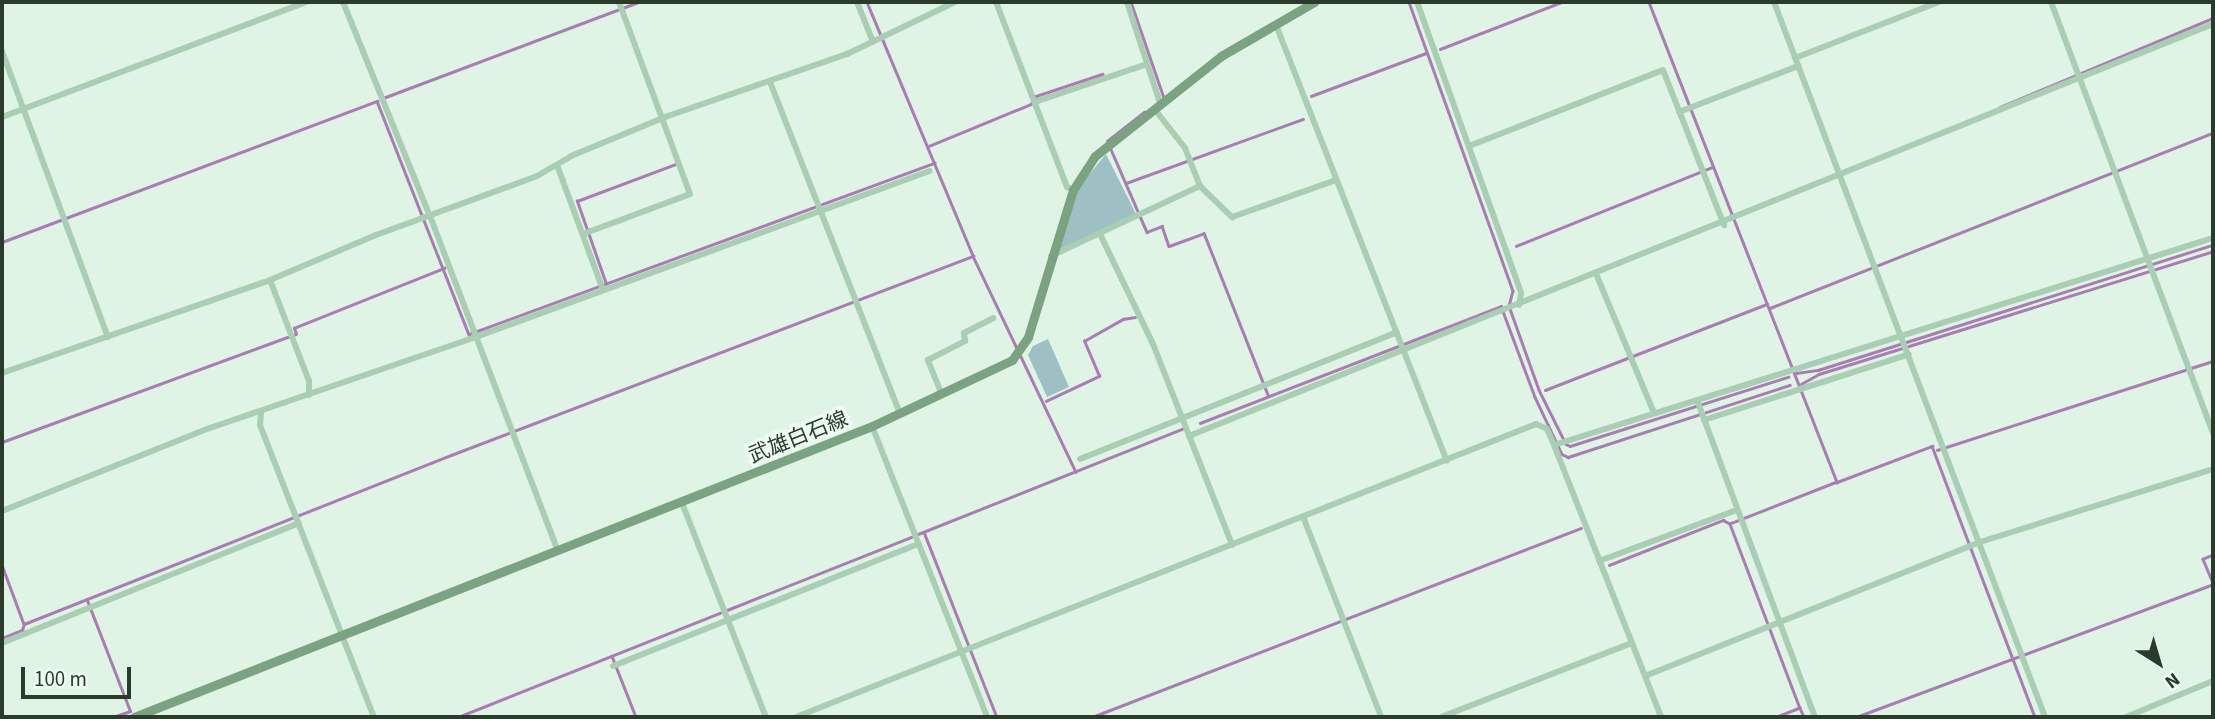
<!DOCTYPE html>
<meta charset="utf-8">
<style>
body{margin:0}
#map{position:relative;width:2215px;height:719px;overflow:hidden;background:#e0f4e6;font-family:"Source Sans 3","Noto Sans JP",sans-serif}
div>[style]{position:absolute}
[style*='--x']{left:calc(var(--x)*1px);top:calc(var(--y)*1px);width:calc(var(--w)*1px);rotate:calc(var(--a)*1deg)}
.green>*{inset:0;background:#9ec0c5}
.stream>*{height:2.5px;margin:-1.25px;padding:0 1.25px;transform-origin:1.25px;border-radius:1.25px;background:#a97db3}
.minor>*{height:6px;margin:-3px;padding:0 3px;transform-origin:3px;border-radius:3px;background:#aaceb3}
.secondary>*{height:9px;margin:-4.5px;padding:0 4.5px;transform-origin:4.5px;border-radius:4.5px;background:#7ba281}
span{translate:-50% -50%;white-space:nowrap;text-align:center;line-height:1.15;-webkit-text-stroke:7px #edfbf1;paint-order:stroke}
.street-label{font-size:21px;color:#2a3b2c}
.frame{position:absolute;inset:0;border:4px solid #2a3b2c;pointer-events:none}
.north{position:absolute;left:2124px;top:628px;width:70px;height:70px;-webkit-text-stroke:5px #edfbf1;paint-order:stroke;rotate:143deg;font-size:19px;font-weight:700;line-height:28px;text-align:center;color:#2a3b2c}
.north::after{content:'';display:block;margin:auto;width:24px;height:32px;background:#2a3b2c;clip-path:polygon(50% 0,100% 100%,50% 72%,0 100%)}
.scale{position:absolute;left:21px;top:667px;width:110px;height:32px;box-sizing:border-box;border:4px solid #2a3b2c;border-top:0;padding-left:9px;font-size:21px;line-height:24px;white-space:nowrap;color:#2a3b2c;-webkit-text-stroke:5px #edfbf1;paint-order:stroke}
</style>
<div id="map">
<div class="green">
<div style="clip-path:polygon(1106px 154px,1136px 214px,1058px 250px,1078px 188px)"></div>
<div style="clip-path:polygon(1048px 339px,1069px 387px,1047px 397px,1028px 355px,1033px 346px)"></div>
</div>
<div class="stream">
<div style="--x:867;--y:2;--w:275;--a:67.3"></div>
<div style="--x:973;--y:256;--w:239;--a:64.5"></div>
<div style="--x:1131;--y:2;--w:102;--a:71"></div>
<div style="--x:1409;--y:2;--w:307;--a:70.2"></div>
<div style="--x:1513;--y:291;--w:16;--a:105"></div>
<div style="--x:1509;--y:306;--w:89;--a:70.3"></div>
<div style="--x:1539;--y:390;--w:60;--a:63.4"></div>
<div style="--x:1566;--y:444;--w:4;--a:27"></div>
<div style="--x:1570;--y:446;--w:229;--a:-17.6"></div>
<div style="--x:1649;--y:2;--w:516;--a:68.61"></div>
<div style="--x:1837;--y:482;--w:115;--a:158.6"></div>
<div style="--x:1730;--y:524;--w:197;--a:69.2"></div>
<div style="--x:1800;--y:708;--w:25;--a:159"></div>
<div style="--x:1440;--y:49;--w:131;--a:-21.1"></div>
<div style="--x:1311;--y:96;--w:123;--a:-20.5"></div>
<div style="--x:383;--y:98;--w:273;--a:-20.6"></div>
<div style="--x:377;--y:101;--w:251;--a:68.5"></div>
<div style="--x:469;--y:334;--w:496;--a:-20.2"></div>
<div style="--x:2000;--y:107;--w:231;--a:-22.7"></div>
<div style="--x:1107;--y:141;--w:47;--a:-38.1"></div>
<div style="--x:929;--y:146;--w:110;--a:-22.4"></div>
<div style="--x:1031;--y:104;--w:9;--a:-58"></div>
<div style="--x:1036;--y:96;--w:70;--a:-18.4"></div>
<div style="--x:1110;--y:147;--w:93;--a:66.5"></div>
<div style="--x:1147;--y:232;--w:16;--a:-22"></div>
<div style="--x:1162;--y:226;--w:21;--a:71"></div>
<div style="--x:1169;--y:246;--w:37;--a:-20"></div>
<div style="--x:1204;--y:233;--w:174;--a:68.4"></div>
<div style="--x:1126;--y:183;--w:188;--a:-19.9"></div>
<div style="--x:2;--y:242;--w:401;--a:-20.6"></div>
<div style="--x:1516;--y:246;--w:212;--a:-21.9"></div>
<div style="--x:606;--y:284;--w:88;--a:-109.3"></div>
<div style="--x:577;--y:201;--w:106;--a:-20.5"></div>
<div style="--x:1770;--y:308;--w:476;--a:-21.6"></div>
<div style="--x:1796;--y:373;--w:22;--a:-8"></div>
<div style="--x:1818;--y:370;--w:414;--a:-17.6"></div>
<div style="--x:1801;--y:384;--w:21;--a:-29"></div>
<div style="--x:1819;--y:374;--w:413;--a:-17.3"></div>
<div style="--x:1545;--y:390;--w:238;--a:-21.2"></div>
<div style="--x:1046;--y:401;--w:59;--a:-25.3"></div>
<div style="--x:1099;--y:376;--w:38;--a:-113"></div>
<div style="--x:1084;--y:341;--w:45;--a:-29.4"></div>
<div style="--x:1123;--y:319;--w:12;--a:-9"></div>
<div style="--x:1200;--y:423;--w:323;--a:-21.2"></div>
<div style="--x:1501;--y:306;--w:97;--a:69.5"></div>
<div style="--x:1535;--y:397;--w:63;--a:64.7"></div>
<div style="--x:1562;--y:454;--w:7;--a:27"></div>
<div style="--x:1568;--y:457;--w:233;--a:-18"></div>
<div style="--x:2;--y:442;--w:313;--a:-20.2"></div>
<div style="--x:296;--y:334;--w:6;--a:-108"></div>
<div style="--x:294;--y:328;--w:162;--a:-21.8"></div>
<div style="--x:1937;--y:450;--w:290;--a:-17.9"></div>
<div style="--x:1837;--y:482;--w:102;--a:-20.8"></div>
<div style="--x:1932;--y:446;--w:290;--a:69.2"></div>
<div style="--x:924;--y:532;--w:199;--a:68.5"></div>
<div style="--x:918;--y:534;--w:287;--a:-21.7"></div>
<div style="--x:2213;--y:555;--w:11;--a:158"></div>
<div style="--x:2203;--y:559;--w:25;--a:67"></div>
<div style="--x:2;--y:565;--w:63;--a:69.6"></div>
<div style="--x:24;--y:624;--w:459;--a:-21.6"></div>
<div style="--x:451;--y:455;--w:559;--a:-20.87"></div>
<div style="--x:1609;--y:565;--w:123;--a:-21.5"></div>
<div style="--x:1723;--y:520;--w:7;--a:27"></div>
<div style="--x:87;--y:599;--w:119;--a:68.8"></div>
<div style="--x:727;--y:610;--w:198;--a:-21.6"></div>
<div style="--x:2;--y:638;--w:22;--a:-22"></div>
<div style="--x:22;--y:630;--w:6;--a:-72"></div>
<div style="--x:612;--y:656;--w:66;--a:68.5"></div>
<div style="--x:1800;--y:708;--w:10;--a:66"></div>
<div style="--x:113;--y:717;--w:18;--a:-19"></div>
<div style="--x:458;--y:717;--w:282;--a:-21.7"></div>
<div style="--x:1092;--y:717;--w:524;--a:-21.13"></div>
<div style="--x:1856;--y:717;--w:381;--a:-20.4"></div>
</div>
<div class="minor">
<div style="--x:343;--y:2;--w:231;--a:67.9"></div>
<div style="--x:430;--y:216;--w:359;--a:69.1"></div>
<div style="--x:857;--y:2;--w:43;--a:68.2"></div>
<div style="--x:996;--y:2;--w:198;--a:69"></div>
<div style="--x:1067;--y:187;--w:7;--a:27"></div>
<div style="--x:1127;--y:2;--w:109;--a:71.9"></div>
<div style="--x:1417;--y:2;--w:309;--a:70.3"></div>
<div style="--x:1521;--y:293;--w:12;--a:99"></div>
<div style="--x:1774;--y:2;--w:765;--a:69.24"></div>
<div style="--x:2051;--y:2;--w:460;--a:69.4"></div>
<div style="--x:1276;--y:25;--w:468;--a:68.6"></div>
<div style="--x:2;--y:51;--w:305;--a:69.7"></div>
<div style="--x:1795;--y:58;--w:155;--a:-21.3"></div>
<div style="--x:770;--y:82;--w:356;--a:68.6"></div>
<div style="--x:1035;--y:102;--w:118;--a:-18.7"></div>
<div style="--x:1156;--y:111;--w:47;--a:51.9"></div>
<div style="--x:1185;--y:148;--w:41;--a:68.5"></div>
<div style="--x:1200;--y:186;--w:45;--a:44.1"></div>
<div style="--x:1232;--y:217;--w:110;--a:-19.6"></div>
<div style="--x:1679;--y:112;--w:128;--a:-21.1"></div>
<div style="--x:2;--y:117;--w:326;--a:-20.7"></div>
<div style="--x:1469;--y:146;--w:208;--a:-21.4"></div>
<div style="--x:1663;--y:70;--w:167;--a:68.5"></div>
<div style="--x:557;--y:165;--w:133;--a:69.8"></div>
<div style="--x:583;--y:234;--w:114;--a:-20.5"></div>
<div style="--x:690;--y:194;--w:205;--a:-110.3"></div>
<div style="--x:1101;--y:236;--w:120;--a:64.3"></div>
<div style="--x:1153;--y:344;--w:216;--a:68.5"></div>
<div style="--x:1051;--y:256;--w:165;--a:-25.2"></div>
<div style="--x:1597;--y:276;--w:148;--a:67.4"></div>
<div style="--x:270;--y:280;--w:108;--a:68.9"></div>
<div style="--x:309;--y:381;--w:14;--a:90"></div>
<div style="--x:2;--y:373;--w:284;--a:-19.1"></div>
<div style="--x:270;--y:280;--w:115;--a:-23"></div>
<div style="--x:376;--y:235;--w:171;--a:-20.1"></div>
<div style="--x:537;--y:176;--w:39;--a:-30"></div>
<div style="--x:571;--y:156;--w:102;--a:-22.5"></div>
<div style="--x:665;--y:117;--w:193;--a:-19.1"></div>
<div style="--x:847;--y:54;--w:120;--a:-25.7"></div>
<div style="--x:942;--y:395;--w:38;--a:-112"></div>
<div style="--x:928;--y:360;--w:42;--a:-27.2"></div>
<div style="--x:965;--y:341;--w:8;--a:-97"></div>
<div style="--x:964;--y:333;--w:33;--a:-27"></div>
<div style="--x:1697;--y:400;--w:338;--a:69.6"></div>
<div style="--x:261;--y:412;--w:13;--a:94"></div>
<div style="--x:260;--y:425;--w:313;--a:68.7"></div>
<div style="--x:1704;--y:420;--w:215;--a:-17.8"></div>
<div style="--x:872;--y:426;--w:313;--a:68.4"></div>
<div style="--x:1189;--y:436;--w:1104;--a:-21.92"></div>
<div style="--x:1554;--y:445;--w:691;--a:-17.44"></div>
<div style="--x:1080;--y:459;--w:341;--a:-21.8"></div>
<div style="--x:682;--y:503;--w:230;--a:68.6"></div>
<div style="--x:2;--y:511;--w:224;--a:-21.8"></div>
<div style="--x:210;--y:428;--w:281;--a:-18.9"></div>
<div style="--x:476;--y:337;--w:483;--a:-20.1"></div>
<div style="--x:1304;--y:519;--w:212;--a:68.7"></div>
<div style="--x:1599;--y:561;--w:147;--a:-20.3"></div>
<div style="--x:2;--y:643;--w:320;--a:-22"></div>
<div style="--x:613;--y:666;--w:328;--a:-21.8"></div>
<div style="--x:1645;--y:676;--w:361;--a:-21.8"></div>
<div style="--x:1980;--y:542;--w:244;--a:-17.4"></div>
<div style="--x:796;--y:717;--w:796;--a:-21.6"></div>
<div style="--x:1536;--y:424;--w:12;--a:24"></div>
<div style="--x:1547;--y:429;--w:17;--a:66"></div>
<div style="--x:1554;--y:445;--w:292;--a:68.5"></div>
<div style="--x:1441;--y:717;--w:205;--a:-21.2"></div>
<div style="--x:2126;--y:717;--w:94;--a:-22.5"></div>
</div>
<div class="secondary">
<div style="--x:134;--y:717;--w:793;--a:-21.52"></div>
<div style="--x:872;--y:426;--w:155;--a:-25.2"></div>
<div style="--x:1012;--y:360;--w:28;--a:-55"></div>
<div style="--x:1028;--y:337;--w:154;--a:-73"></div>
<div style="--x:1073;--y:190;--w:40;--a:-57.1"></div>
<div style="--x:1095;--y:156;--w:161;--a:-38.4"></div>
<div style="--x:1221;--y:56;--w:108;--a:-30.1"></div>
</div>
<div class="street-label">
<span style="left:798px;top:437px;rotate:-22deg">武雄白石線</span>
</div>
<div class="frame"></div>
<div class="north">N</div>
<div class="scale">100 m</div>
</div>
